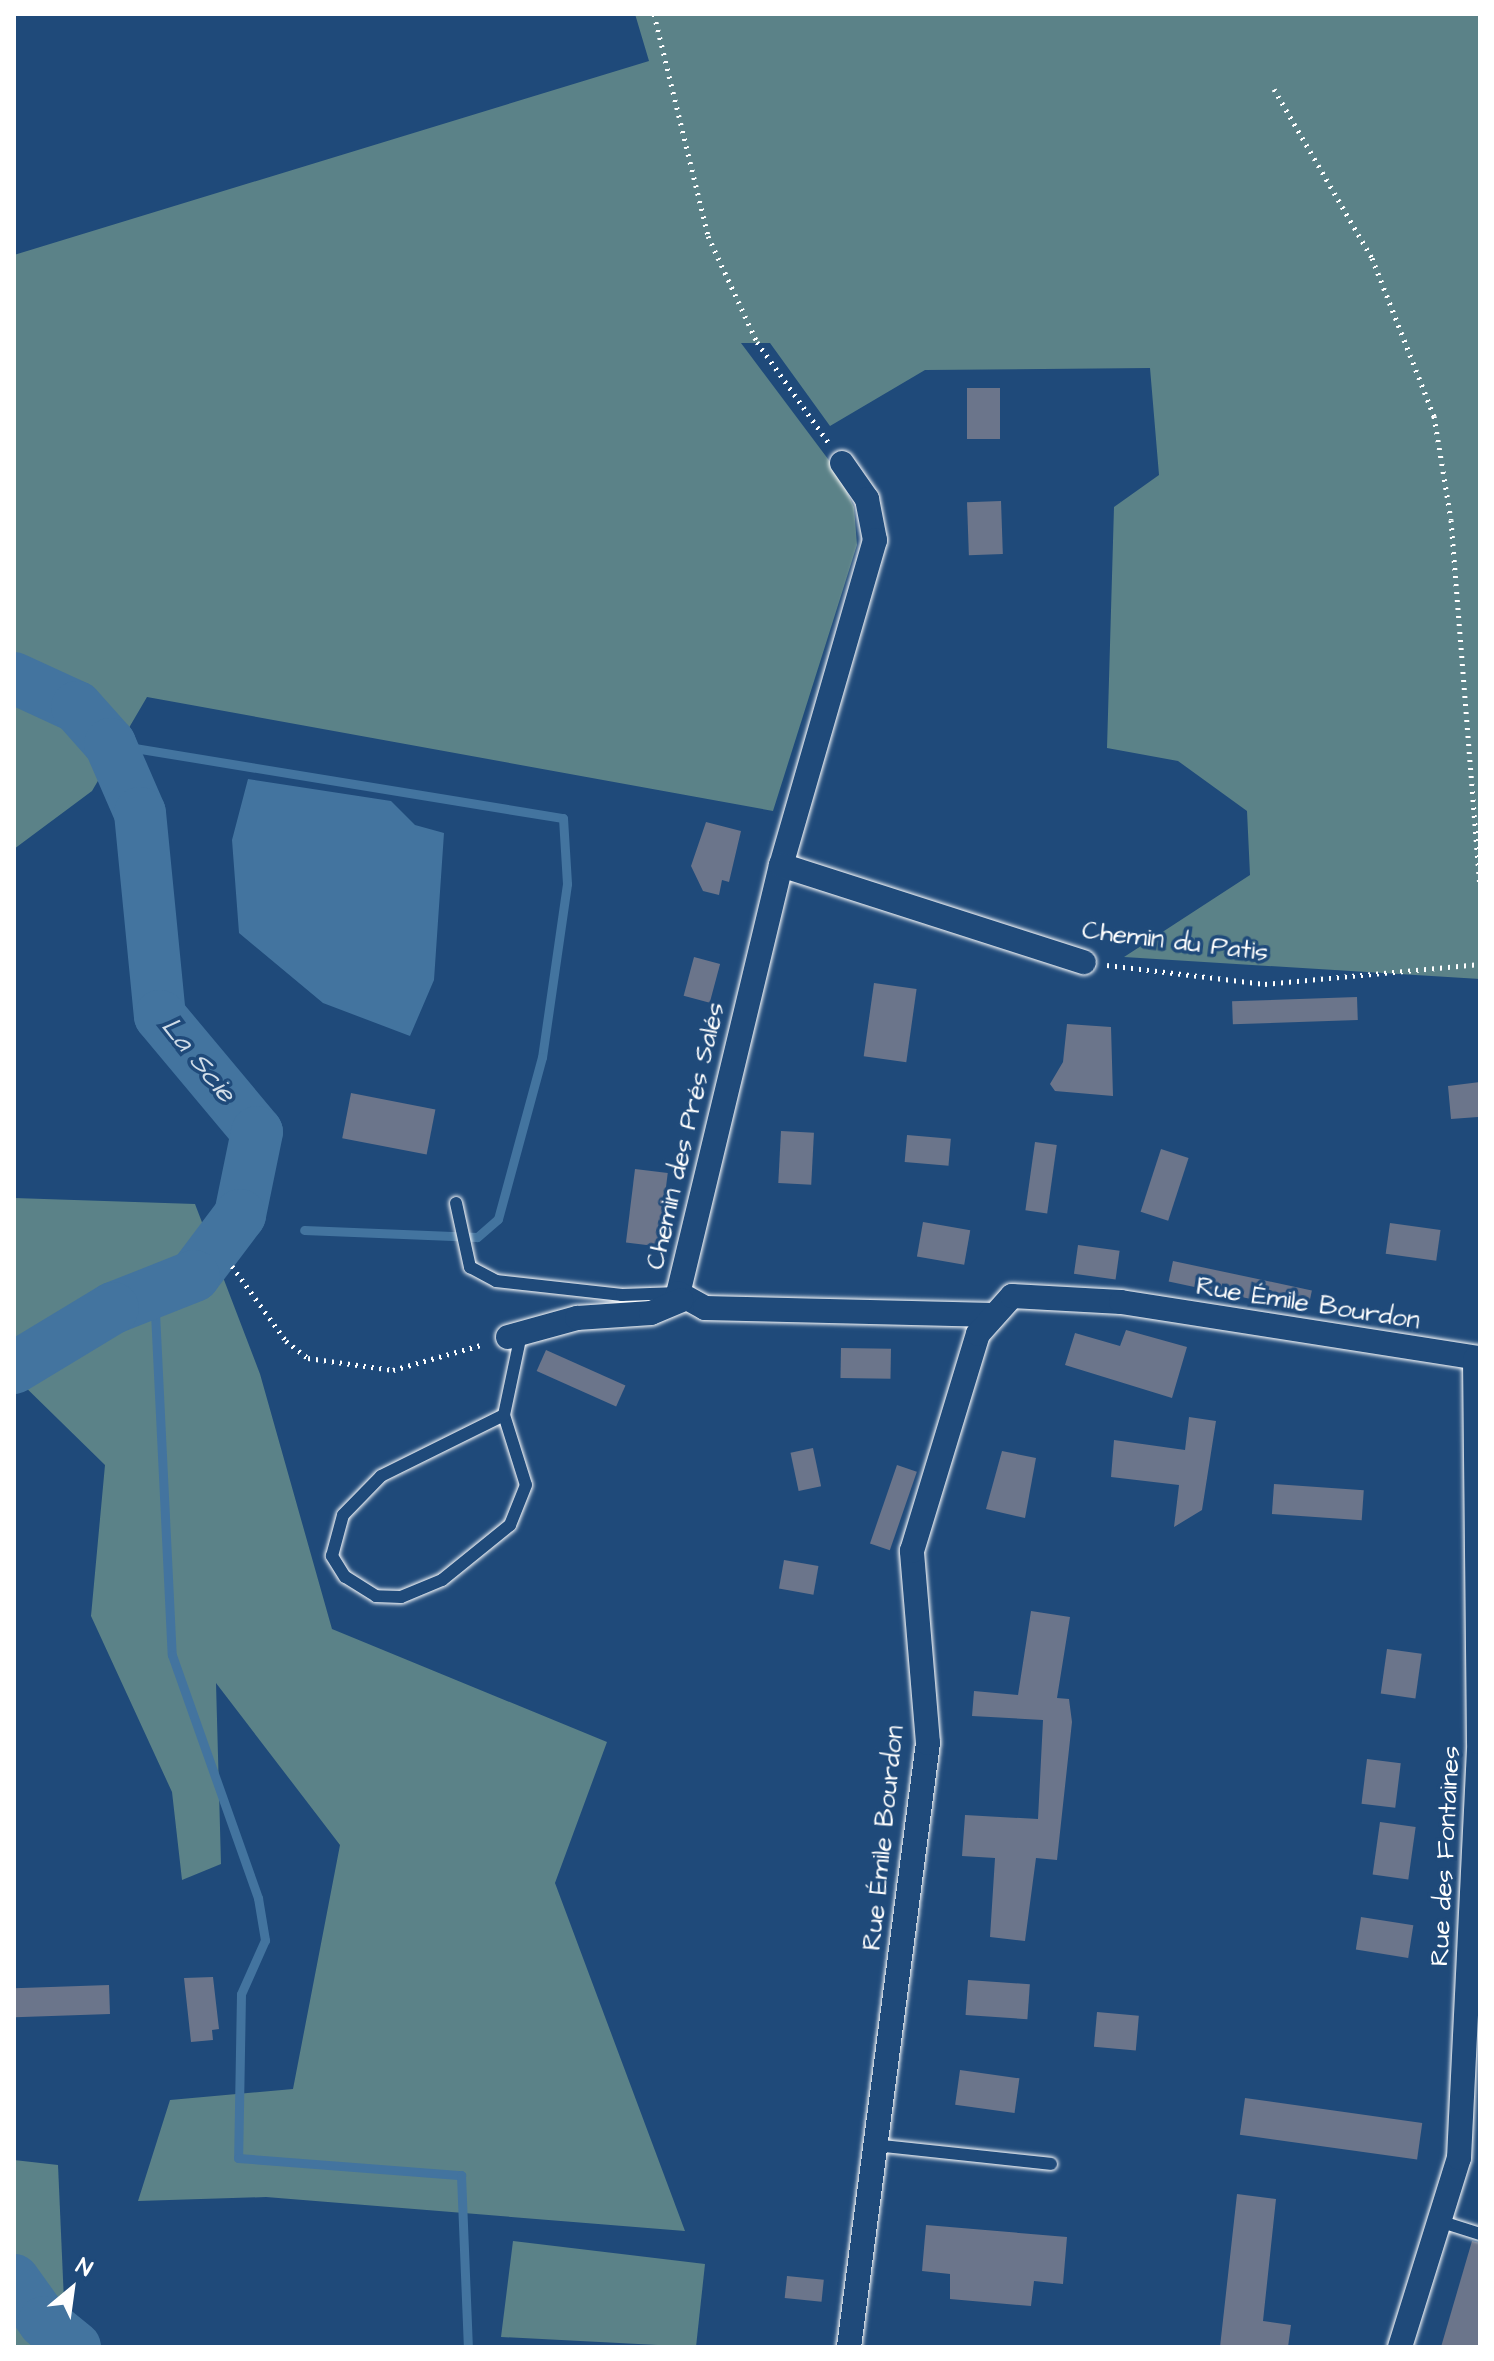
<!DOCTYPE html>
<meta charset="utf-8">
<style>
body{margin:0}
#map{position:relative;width:1494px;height:2361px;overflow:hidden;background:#1f4a7a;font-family:"Architects Daughter",sans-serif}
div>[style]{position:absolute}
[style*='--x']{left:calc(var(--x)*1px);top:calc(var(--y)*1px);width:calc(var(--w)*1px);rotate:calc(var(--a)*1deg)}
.green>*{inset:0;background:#5b8288}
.water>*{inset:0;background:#43749f}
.stream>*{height:9px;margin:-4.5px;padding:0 4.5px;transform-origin:4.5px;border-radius:4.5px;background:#43749f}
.river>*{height:52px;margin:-26px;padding:0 26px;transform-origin:26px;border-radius:26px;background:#43749f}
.building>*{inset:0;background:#6b758b;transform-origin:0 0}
.path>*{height:5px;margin-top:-2.5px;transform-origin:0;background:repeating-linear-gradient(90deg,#fff 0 2px,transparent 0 8px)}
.roads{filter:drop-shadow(0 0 2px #fff) drop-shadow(0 0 2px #fff)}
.lane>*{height:12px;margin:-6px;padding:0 6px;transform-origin:6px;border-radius:6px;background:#1f4a7a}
.street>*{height:24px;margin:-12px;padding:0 12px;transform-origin:12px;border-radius:12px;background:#1f4a7a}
span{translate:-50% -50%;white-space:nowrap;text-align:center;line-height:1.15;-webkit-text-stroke:7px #1f4a7a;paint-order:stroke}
.street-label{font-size:26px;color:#fff}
.water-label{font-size:28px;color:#d0dce7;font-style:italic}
.frame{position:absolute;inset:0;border:16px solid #fff;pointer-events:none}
.north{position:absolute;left:32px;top:2249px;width:80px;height:80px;-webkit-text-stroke:6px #1f4a7a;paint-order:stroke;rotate:29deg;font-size:22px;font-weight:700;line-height:32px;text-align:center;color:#fff}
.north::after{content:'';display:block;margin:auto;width:28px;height:36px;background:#fff;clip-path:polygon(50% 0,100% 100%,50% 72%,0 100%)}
</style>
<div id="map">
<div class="green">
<div style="clip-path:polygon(635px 14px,1480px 14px,1480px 979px,1124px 957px,1250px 875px,1247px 811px,1178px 761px,1107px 748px,1114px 507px,1159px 475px,1150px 368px,925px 370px,830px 426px,770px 343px,741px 343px,837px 471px,854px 507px,857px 545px,773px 811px,147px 697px,92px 791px,14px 849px,14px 255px,649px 61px)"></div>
<div style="clip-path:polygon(14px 1198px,195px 1204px,260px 1374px,332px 1629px,607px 1742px,555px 1883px,685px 2231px,266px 2197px,138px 2201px,170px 2100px,293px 2089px,340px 1845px,216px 1683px,221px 1864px,182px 1880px,172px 1792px,91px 1616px,105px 1465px,14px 1376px)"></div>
<div style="clip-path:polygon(14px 2160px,58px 2165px,66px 2347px,14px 2347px)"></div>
<div style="clip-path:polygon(513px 2241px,705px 2264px,696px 2347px,501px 2337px)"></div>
</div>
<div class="water">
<div style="clip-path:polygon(248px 779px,391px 801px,415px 825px,444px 833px,434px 980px,410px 1036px,323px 1003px,239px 933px,232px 840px)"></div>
</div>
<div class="stream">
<div style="--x:110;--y:744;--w:459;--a:9.3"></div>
<div style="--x:563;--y:818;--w:66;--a:86.5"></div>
<div style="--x:567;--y:884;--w:175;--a:98.2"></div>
<div style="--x:542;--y:1057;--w:168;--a:105.2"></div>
<div style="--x:498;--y:1219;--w:28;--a:139"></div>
<div style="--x:477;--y:1237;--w:173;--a:-177.7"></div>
<div style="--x:154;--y:1292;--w:363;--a:87.2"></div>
<div style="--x:172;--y:1655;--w:258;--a:70.5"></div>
<div style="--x:258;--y:1898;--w:43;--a:80.5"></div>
<div style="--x:265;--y:1940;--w:59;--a:114"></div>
<div style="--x:241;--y:1994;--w:164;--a:91"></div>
<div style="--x:238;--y:2158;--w:224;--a:4.4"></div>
<div style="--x:461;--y:2175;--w:172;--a:87.7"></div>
</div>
<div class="river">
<div style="--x:14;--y:678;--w:69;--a:24.7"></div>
<div style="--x:77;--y:707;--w:50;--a:48.3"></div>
<div style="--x:110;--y:744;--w:75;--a:66.5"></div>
<div style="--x:140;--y:813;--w:204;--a:84.4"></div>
<div style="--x:160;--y:1016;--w:151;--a:50.1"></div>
<div style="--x:257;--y:1132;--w:85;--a:101.6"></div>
<div style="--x:240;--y:1215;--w:76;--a:127"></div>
<div style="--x:194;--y:1276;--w:87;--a:158.4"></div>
<div style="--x:113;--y:1308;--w:116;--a:148.8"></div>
<div style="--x:14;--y:2280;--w:52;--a:54.5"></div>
<div style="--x:44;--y:2322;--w:40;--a:39"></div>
</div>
<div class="building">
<div style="left:1000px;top:388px;width:51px;height:33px;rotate:90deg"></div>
<div style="left:1001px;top:501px;width:53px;height:34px;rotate:88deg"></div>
<div style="clip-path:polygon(706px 822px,741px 831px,729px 882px,722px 880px,719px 895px,703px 891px,691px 866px)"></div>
<div style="left:694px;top:957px;width:27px;height:40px;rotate:15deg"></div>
<div style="left:874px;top:983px;width:43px;height:74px;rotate:8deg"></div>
<div style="left:1357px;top:997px;width:23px;height:125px;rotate:88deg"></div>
<div style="clip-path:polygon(1067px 1024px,1111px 1027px,1113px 1096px,1055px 1091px,1050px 1084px,1063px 1062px)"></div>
<div style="clip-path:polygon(1480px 1082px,1478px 1117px,1451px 1119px,1448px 1086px)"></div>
<div style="left:351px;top:1093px;width:86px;height:46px;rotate:11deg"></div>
<div style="left:781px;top:1131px;width:33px;height:52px;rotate:3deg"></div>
<div style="left:907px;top:1135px;width:44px;height:27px;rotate:5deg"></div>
<div style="left:1035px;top:1142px;width:22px;height:69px;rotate:8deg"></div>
<div style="left:1161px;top:1149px;width:29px;height:66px;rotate:18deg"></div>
<div style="left:635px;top:1169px;width:33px;height:74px;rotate:7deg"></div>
<div style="left:923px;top:1222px;width:48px;height:35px;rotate:10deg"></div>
<div style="left:1390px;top:1223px;width:51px;height:31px;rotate:8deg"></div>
<div style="left:1078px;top:1245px;width:42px;height:29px;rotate:8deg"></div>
<div style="left:1173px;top:1261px;width:142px;height:21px;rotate:12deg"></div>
<div style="clip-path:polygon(1126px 1330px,1187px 1347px,1172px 1398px,1065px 1365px,1075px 1333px,1120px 1346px)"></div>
<div style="left:841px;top:1348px;width:50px;height:30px;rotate:1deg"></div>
<div style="left:546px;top:1350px;width:87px;height:23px;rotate:24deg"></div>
<div style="clip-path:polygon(1189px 1417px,1216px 1421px,1202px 1510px,1174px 1527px,1179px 1485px,1111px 1477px,1114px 1440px,1185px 1450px)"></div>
<div style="left:813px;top:1448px;width:39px;height:23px;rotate:78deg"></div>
<div style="clip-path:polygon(1002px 1451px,1036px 1458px,1025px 1518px,986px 1509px)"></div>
<div style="left:897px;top:1465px;width:21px;height:83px;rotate:19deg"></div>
<div style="left:1274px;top:1484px;width:90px;height:30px;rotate:4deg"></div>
<div style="left:784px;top:1560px;width:35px;height:29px;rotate:10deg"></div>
<div style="clip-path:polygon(1031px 1611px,1070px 1617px,1057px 1698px,1069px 1699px,1072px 1722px,1057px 1860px,1036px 1858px,1025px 1941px,990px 1937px,995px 1858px,962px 1856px,965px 1815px,1038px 1819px,1043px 1720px,972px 1716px,974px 1691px,1018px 1695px)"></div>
<div style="left:1387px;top:1649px;width:35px;height:45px;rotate:8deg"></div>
<div style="left:1367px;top:1759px;width:34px;height:45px;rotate:7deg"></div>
<div style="left:1380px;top:1822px;width:36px;height:53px;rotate:8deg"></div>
<div style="left:1361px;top:1917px;width:53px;height:33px;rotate:9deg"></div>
<div style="clip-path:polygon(213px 1977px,219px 2029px,212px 2030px,213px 2040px,191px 2042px,184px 1978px)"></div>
<div style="left:968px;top:1980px;width:62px;height:35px;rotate:4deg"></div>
<div style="left:109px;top:1985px;width:29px;height:95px;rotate:88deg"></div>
<div style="left:1097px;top:2012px;width:42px;height:35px;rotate:5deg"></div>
<div style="left:960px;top:2070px;width:60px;height:35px;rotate:8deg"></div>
<div style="left:1245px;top:2098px;width:179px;height:37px;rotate:8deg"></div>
<div style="clip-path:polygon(1237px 2194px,1276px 2199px,1263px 2321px,1291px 2325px,1288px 2347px,1220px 2347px)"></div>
<div style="clip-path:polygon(926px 2225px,1067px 2237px,1063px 2284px,1034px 2281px,1031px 2306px,950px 2299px,950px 2274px,922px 2271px)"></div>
<div style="clip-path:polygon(1472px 2241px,1480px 2243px,1480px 2347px,1441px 2347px)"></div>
<div style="left:787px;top:2276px;width:37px;height:22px;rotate:6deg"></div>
</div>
<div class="path">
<div style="--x:654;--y:14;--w:228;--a:76.3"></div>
<div style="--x:708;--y:236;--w:117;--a:65.2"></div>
<div style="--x:757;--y:342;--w:123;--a:54.6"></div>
<div style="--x:1274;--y:89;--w:195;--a:59.9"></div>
<div style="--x:1372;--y:258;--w:170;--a:68.6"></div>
<div style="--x:1434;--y:416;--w:105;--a:80.7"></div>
<div style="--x:1451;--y:520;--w:366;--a:85.5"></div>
<div style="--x:1107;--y:965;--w:159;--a:6.9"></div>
<div style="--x:1265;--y:984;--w:216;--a:-5.3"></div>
<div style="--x:232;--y:1266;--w:92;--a:54.2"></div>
<div style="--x:286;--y:1341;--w:28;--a:38"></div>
<div style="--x:308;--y:1358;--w:86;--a:8"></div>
<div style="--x:393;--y:1370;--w:95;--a:-15.9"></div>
</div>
<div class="roads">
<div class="lane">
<div style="--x:456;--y:1203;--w:66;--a:77.7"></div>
<div style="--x:470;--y:1267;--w:30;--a:28"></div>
<div style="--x:496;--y:1281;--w:127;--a:6.3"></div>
<div style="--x:622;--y:1295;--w:56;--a:-2"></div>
<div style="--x:504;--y:1415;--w:73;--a:72.6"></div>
<div style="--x:526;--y:1485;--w:43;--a:111.8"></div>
<div style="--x:510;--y:1525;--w:87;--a:141"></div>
<div style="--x:442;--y:1580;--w:44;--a:157.5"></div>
<div style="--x:401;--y:1597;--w:25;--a:-178"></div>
<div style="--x:376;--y:1596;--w:36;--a:-148"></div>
<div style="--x:345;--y:1577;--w:25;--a:-122"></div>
<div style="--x:332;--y:1556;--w:42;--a:-75"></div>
<div style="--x:343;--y:1515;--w:54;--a:-45.7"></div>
<div style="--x:381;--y:1476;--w:137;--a:-26.4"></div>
<div style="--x:504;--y:1415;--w:83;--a:-78.1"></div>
<div style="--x:874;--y:2145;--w:178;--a:6.1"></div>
<div style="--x:1439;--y:2221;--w:43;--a:17.6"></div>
</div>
<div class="street">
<div style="--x:842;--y:463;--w:44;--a:55.2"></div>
<div style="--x:867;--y:499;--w:42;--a:79"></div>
<div style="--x:875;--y:540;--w:338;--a:106.1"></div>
<div style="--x:781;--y:865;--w:440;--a:103.5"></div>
<div style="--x:678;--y:1293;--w:31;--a:29"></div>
<div style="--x:705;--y:1308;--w:289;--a:1.4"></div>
<div style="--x:781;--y:865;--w:318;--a:17.8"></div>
<div style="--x:508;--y:1337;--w:72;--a:-15.4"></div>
<div style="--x:577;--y:1318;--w:74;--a:-3.9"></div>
<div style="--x:651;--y:1313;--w:33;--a:-23"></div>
<div style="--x:849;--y:2347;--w:609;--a:-82.55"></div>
<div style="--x:928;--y:1743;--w:193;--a:-94.8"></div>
<div style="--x:912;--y:1551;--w:227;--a:-73.1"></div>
<div style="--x:978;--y:1334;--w:51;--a:-48.2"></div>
<div style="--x:1012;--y:1296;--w:109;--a:3.2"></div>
<div style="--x:1121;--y:1302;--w:363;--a:8.9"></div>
<div style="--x:1400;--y:2347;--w:198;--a:-72.7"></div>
<div style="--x:1459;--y:2158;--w:416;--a:-87.2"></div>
<div style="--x:1479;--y:1742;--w:383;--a:-90.6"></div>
</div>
</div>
<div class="street-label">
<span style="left:1175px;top:942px;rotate:7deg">Chemin du Patis</span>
<span style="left:686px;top:1136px;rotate:-77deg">Chemin des Prés Salés</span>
<span style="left:1308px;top:1304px;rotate:9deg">Rue Émile Bourdon</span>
<span style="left:884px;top:1838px;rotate:-84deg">Rue Émile Bourdon</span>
<span style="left:1446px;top:1856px;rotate:-87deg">Rue des Fontaines</span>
</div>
<div class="water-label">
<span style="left:198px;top:1060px;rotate:51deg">La Scie</span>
</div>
<div class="frame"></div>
<div class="north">N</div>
</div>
